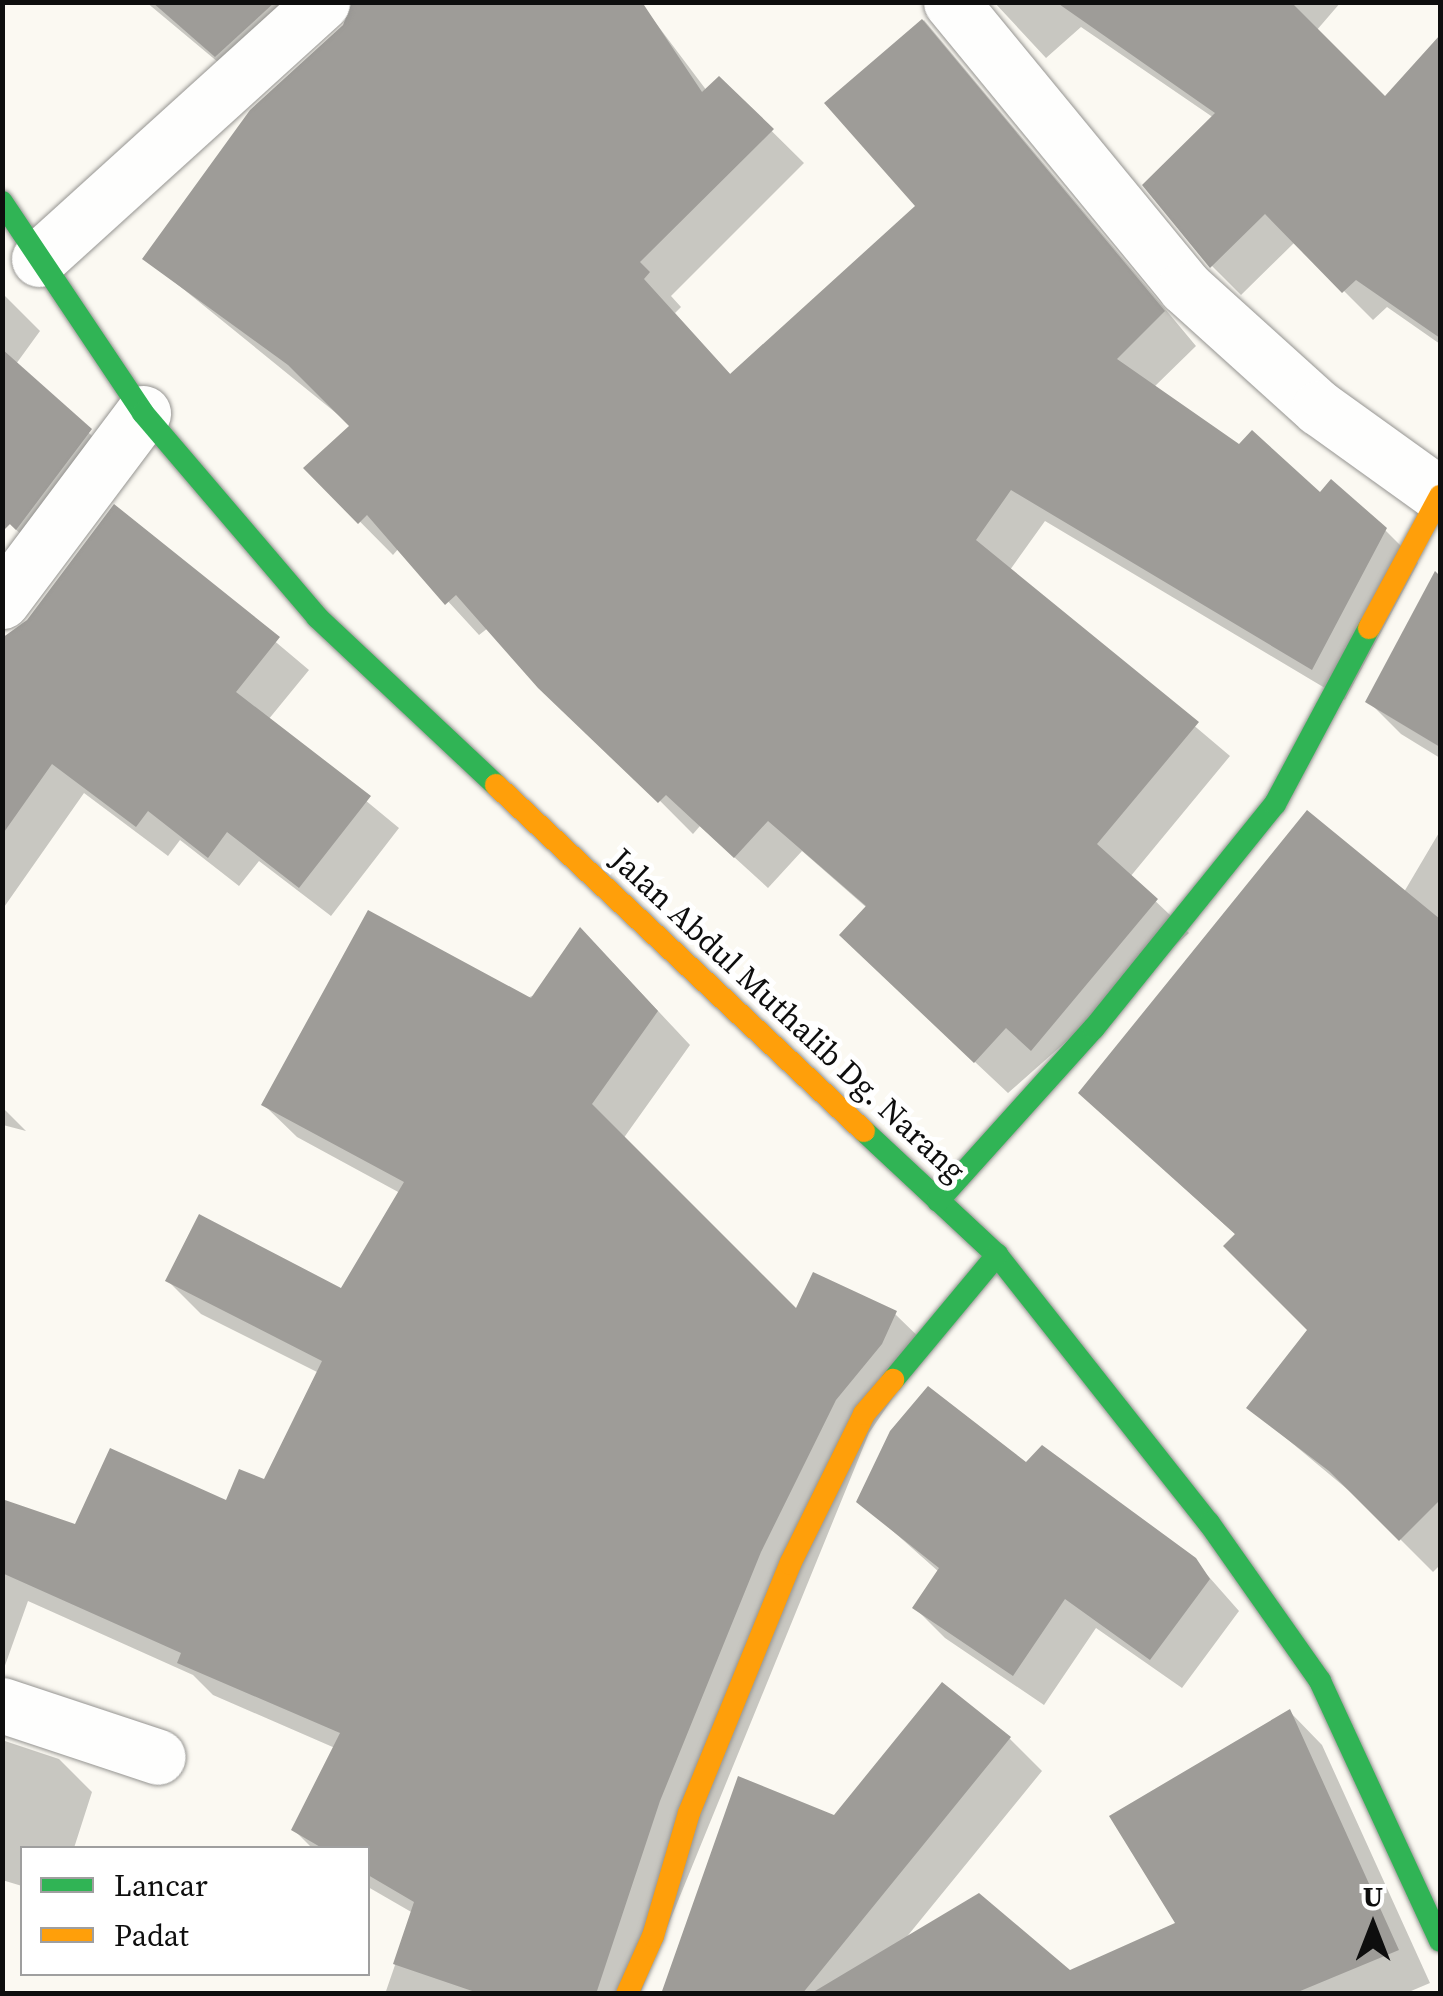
<!DOCTYPE html>
<style>
body{margin:0}
#map{position:relative;width:1443px;height:1996px;overflow:hidden;background:#fbf9f2;font-family:"Source Serif 4",serif}
div>[style]{position:absolute}
[style*='--x']{left:calc(var(--x)*1px);top:calc(var(--y)*1px);width:calc(var(--w)*1px);rotate:calc(var(--a)*1deg)}
.shadow>*{inset:0;background:#0003}
.building>*{inset:0;background:#9e9c98}
.roads{filter:drop-shadow(0 0 2px #959491) drop-shadow(0 0 2px #959491)}
.street>*{height:55px;margin:-27.5px;padding:0 27.5px;transform-origin:27.5px;border-radius:27.5px;background:#fefefd}
.fast>*{height:22px;margin:-11px;padding:0 11px;transform-origin:11px;border-radius:11px;background:#30b455}
.slow>*{height:22px;margin:-11px;padding:0 11px;transform-origin:11px;border-radius:11px;background:#ff9f0a}
span{translate:-50% -50%;white-space:nowrap;text-align:center;line-height:1.15;-webkit-text-stroke:10px #fff;paint-order:stroke}
.street-label{font-size:32px;color:#0e0e0e}
.frame{position:absolute;inset:0;border:5px solid #0e0e0e;pointer-events:none}
.legend{position:absolute;left:20px;top:1846px;width:350px;height:130px;box-sizing:border-box;background:#fff;border:2px solid #9f9f9f;margin:0;padding:12px 18px;list-style:none;font-size:30px;color:#0e0e0e}
.legend li{display:flex;align-items:center;gap:20px;height:50px}
.legend b{width:50px;border:2px solid #9f9f9f}
.north{position:absolute;left:1323px;top:1876px;width:100px;height:100px;-webkit-text-stroke:8px #fff;paint-order:stroke;rotate:0deg;font-size:28px;font-weight:700;line-height:40px;text-align:center;color:#0e0e0e}
.north::after{content:'';display:block;margin:auto;width:35px;height:45px;background:#0e0e0e;clip-path:polygon(50% 0,100% 100%,50% 72%,0 100%)}
</style>
<div id="map">
<div class="shadow">
<div style="clip-path:polygon(146px 2px,355px 2px,334px 11px,249px 88px)"></div>
<div style="clip-path:polygon(640px 2px,707px 91px,719px 79px,804px 163px,671px 296px,681px 307px,675px 313px,732px 376px,918px 206px,828px 103px,924px 20px,1196px 346px,1153px 388px,1240px 447px,1385px 530px,1418px 563px,1345px 700px,1045px 521px,1010px 570px,1230px 756px,1130px 877px,1189px 933px,1008px 1093px,875px 968px,867px 908px,802px 851px,768px 888px,700px 826px,693px 834px,488px 628px,479px 635px,399px 548px,393px 555px,307px 468px,352px 426px,145px 258px)"></div>
<div style="clip-path:polygon(994px 2px,1341px 2px,1316px 31px,1385px 100px,1440px 39px,1440px 344px,1387px 307px,1373px 320px,1295px 242px,1241px 295px,1212px 266px,1214px 118px,1081px 27px,1046px 58px)"></div>
<div style="clip-path:polygon(2px 293px,40px 331px,16px 364px,127px 469px,55px 565px,2px 517px)"></div>
<div style="clip-path:polygon(115px 507px,309px 670px,268px 720px,399px 828px,331px 916px,259px 861px,239px 886px,180px 840px,168px 856px,84px 793px,2px 910px,2px 643px,29px 622px)"></div>
<div style="clip-path:polygon(1436px 575px,1440px 579px,1440px 758px,1401px 734px,1368px 701px)"></div>
<div style="clip-path:polygon(1440px 831px,1440px 1565px,1433px 1572px,1365px 1504px,1250px 1408px,1310px 1329px,1237px 1236px,1081px 1093px,1404px 892px)"></div>
<div style="clip-path:polygon(613px 963px,690px 1045px,623px 1139px,797px 1313px,895px 1314px,928px 1346px,869px 1433px,640px 1994px,385px 1994px,413px 1913px,368px 1887px,368px 1848px,312px 1848px,294px 1830px,335px 1748px,213px 1695px,193px 1675px,28px 1601px,2px 1674px,2px 1501px,77px 1527px,227px 1503px,265px 1482px,319px 1373px,201px 1314px,168px 1281px,342px 1291px,400px 1193px,297px 1137px,264px 1105px)"></div>
<div style="clip-path:polygon(2px 1108px,4px 1109px,26px 1131px,3px 1125px,2px 1131px)"></div>
<div style="clip-path:polygon(1027px 1465px,1194px 1560px,1239px 1611px,1182px 1688px,1096px 1628px,1044px 1705px,945px 1638px,915px 1608px,939px 1572px,859px 1501px)"></div>
<div style="clip-path:polygon(1290px 1712px,1322px 1745px,1430px 1983px,1404px 1994px,664px 1994px,835px 1818px,1009px 1738px,1042px 1771px,905px 1939px,1070px 1973px,1179px 1924px)"></div>
<div style="clip-path:polygon(2px 1740px,59px 1759px,92px 1792px,74px 1848px,22px 1848px,22px 1886px,2px 1880px)"></div>
</div>
<div class="building">
<div style="clip-path:polygon(152px 2px,275px 2px,215px 57px)"></div>
<div style="clip-path:polygon(352px 2px,642px 2px,702px 92px,719px 76px,774px 129px,640px 262px,650px 272px,644px 279px,730px 374px,915px 206px,824px 103px,922px 19px,1165px 311px,1117px 359px,1239px 444px,1252px 430px,1320px 492px,1331px 479px,1387px 528px,1312px 670px,1011px 490px,976px 540px,1199px 722px,1097px 844px,1158px 899px,1031px 1051px,1006px 1028px,974px 1063px,839px 935px,866px 906px,768px 821px,734px 858px,666px 795px,658px 803px,538px 688px,456px 595px,445px 605px,367px 515px,358px 524px,303px 468px,349px 426px,288px 365px,142px 259px,250px 110px,343px 25px)"></div>
<div style="clip-path:polygon(1056px 2px,1291px 2px,1385px 96px,1440px 35px,1440px 338px,1356px 280px,1342px 293px,1265px 214px,1210px 268px,1142px 185px,1215px 113px)"></div>
<div style="clip-path:polygon(2px 349px,92px 429px,16px 530px,10px 524px,2px 532px)"></div>
<div style="clip-path:polygon(114px 504px,280px 637px,236px 692px,371px 796px,299px 888px,227px 832px,208px 858px,148px 811px,136px 827px,52px 764px,2px 835px,2px 638px,27px 620px)"></div>
<div style="clip-path:polygon(1435px 571px,1440px 576px,1440px 747px,1365px 702px)"></div>
<div style="clip-path:polygon(1307px 810px,1440px 919px,1440px 1500px,1399px 1541px,1329px 1471px,1246px 1408px,1307px 1330px,1223px 1246px,1235px 1234px,1078px 1093px)"></div>
<div style="clip-path:polygon(368px 910px,531px 998px,580px 927px,658px 1011px,592px 1104px,796px 1308px,813px 1272px,897px 1311px,882px 1344px,836px 1400px,761px 1552px,660px 1801px,596px 1994px,481px 1994px,393px 1964px,414px 1902px,368px 1875px,368px 1848px,322px 1848px,291px 1830px,340px 1733px,177px 1663px,181px 1653px,2px 1573px,2px 1499px,75px 1524px,110px 1448px,226px 1500px,239px 1469px,264px 1479px,322px 1361px,165px 1281px,199px 1214px,341px 1288px,404px 1182px,261px 1105px)"></div>
<div style="clip-path:polygon(928px 1386px,1026px 1462px,1042px 1445px,1196px 1558px,1210px 1579px,1150px 1660px,1065px 1599px,1013px 1676px,912px 1608px,939px 1568px,856px 1502px,890px 1431px)"></div>
<div style="clip-path:polygon(942px 1682px,1011px 1737px,802px 1994px,661px 1994px,738px 1776px,834px 1815px)"></div>
<div style="clip-path:polygon(1290px 1709px,1399px 1950px,1293px 1994px,810px 1994px,979px 1893px,1070px 1970px,1175px 1923px,1109px 1816px)"></div>
</div>
<div class="roads">
<div class="street">
<div style="--x:951;--y:2;--w:369;--a:50.6"></div>
<div style="--x:1185;--y:287;--w:181;--a:42.1"></div>
<div style="--x:1319;--y:408;--w:149;--a:35.7"></div>
<div style="--x:39;--y:259;--w:382;--a:-42.2"></div>
<div style="--x:2;--y:601;--w:235;--a:-53.1"></div>
<div style="--x:2;--y:1705;--w:164;--a:18.4"></div>
</div>
<div class="fast">
<div style="--x:2;--y:202;--w:254;--a:56.2"></div>
<div style="--x:143;--y:413;--w:268;--a:49.5"></div>
<div style="--x:317;--y:617;--w:245;--a:43.2"></div>
<div style="--x:864;--y:1131;--w:182;--a:43"></div>
<div style="--x:997;--y:1255;--w:342;--a:51.7"></div>
<div style="--x:1209;--y:1523;--w:193;--a:54.9"></div>
<div style="--x:1320;--y:1681;--w:286;--a:65.2"></div>
<div style="--x:938;--y:1201;--w:233;--a:-48"></div>
<div style="--x:1094;--y:1028;--w:288;--a:-51.1"></div>
<div style="--x:1275;--y:804;--w:200;--a:-61.9"></div>
<div style="--x:893;--y:1380;--w:163;--a:-50.2"></div>
</div>
<div class="slow">
<div style="--x:1369;--y:628;--w:150;--a:-61.7"></div>
<div style="--x:496;--y:785;--w:505;--a:43.24"></div>
<div style="--x:627;--y:1994;--w:64;--a:-65.9"></div>
<div style="--x:653;--y:1936;--w:128;--a:-73.7"></div>
<div style="--x:689;--y:1813;--w:269;--a:-67.9"></div>
<div style="--x:790;--y:1564;--w:167;--a:-63.7"></div>
<div style="--x:864;--y:1414;--w:45;--a:-49.5"></div>
</div>
</div>
<div class="street-label">
<span style="left:788px;top:1015px;rotate:43deg">Jalan Abdul Muthalib Dg. Narang</span>
</div>
<div class="frame"></div>
<ul class="legend">
<li><b style="height:12px;background:#30b455"></b>Lancar</li>
<li><b style="height:12px;background:#ff9f0a"></b>Padat</li>
</ul>
<div class="north">U</div>
</div>
